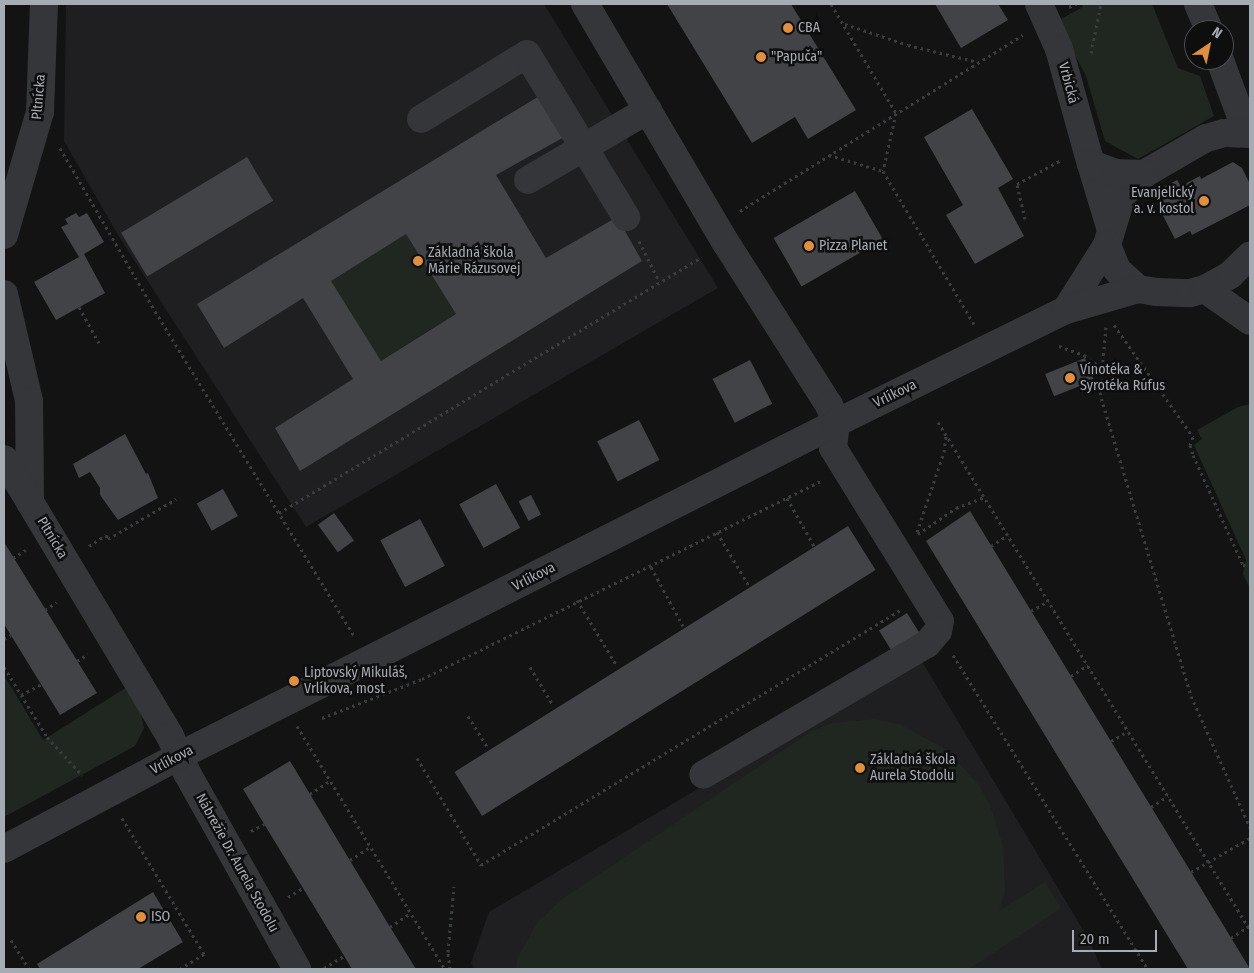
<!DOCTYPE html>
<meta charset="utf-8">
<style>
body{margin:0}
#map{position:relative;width:1254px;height:973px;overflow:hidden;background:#131314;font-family:"Fira Sans Condensed",sans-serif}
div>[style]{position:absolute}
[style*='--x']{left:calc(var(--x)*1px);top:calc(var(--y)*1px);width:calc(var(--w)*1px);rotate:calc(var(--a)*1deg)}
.built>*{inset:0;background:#1f1f21}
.green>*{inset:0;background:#202720;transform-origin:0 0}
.building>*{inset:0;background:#424347;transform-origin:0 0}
.path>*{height:3px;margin-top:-1.5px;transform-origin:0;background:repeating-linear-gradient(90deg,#3a3d40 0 2.5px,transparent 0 6.5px)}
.minor>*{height:28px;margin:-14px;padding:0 14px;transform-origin:14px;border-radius:14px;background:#343639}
.dots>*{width:14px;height:14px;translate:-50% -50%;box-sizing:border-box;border:2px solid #0e0e0f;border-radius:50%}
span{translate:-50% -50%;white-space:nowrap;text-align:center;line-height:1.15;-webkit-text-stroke:5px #0e0e0f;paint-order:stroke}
.poi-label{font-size:14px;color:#a6acb4}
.left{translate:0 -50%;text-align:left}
.right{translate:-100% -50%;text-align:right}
.street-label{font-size:14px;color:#a6acb4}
.frame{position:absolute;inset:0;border:5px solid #a6acb4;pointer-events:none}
.north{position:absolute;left:1184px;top:20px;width:50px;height:50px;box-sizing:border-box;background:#0e0e0f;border:1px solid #4b4d51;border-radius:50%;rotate:34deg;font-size:14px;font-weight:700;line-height:20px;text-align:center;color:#a6acb4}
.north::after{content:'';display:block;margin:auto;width:18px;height:22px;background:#e08f3f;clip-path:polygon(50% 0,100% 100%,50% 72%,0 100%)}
.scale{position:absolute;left:1072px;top:930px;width:85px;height:22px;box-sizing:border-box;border:2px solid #a6acb4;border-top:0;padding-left:6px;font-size:15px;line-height:18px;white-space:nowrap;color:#a6acb4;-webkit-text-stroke:4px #0e0e0f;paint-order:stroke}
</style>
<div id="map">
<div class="built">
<div style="clip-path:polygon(66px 4px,544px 4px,718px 288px,306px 527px,118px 235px,64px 141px)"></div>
<div style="clip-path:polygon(920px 658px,1089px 940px,1102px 969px,475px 969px,471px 963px,489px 912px)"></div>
</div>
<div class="green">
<div style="clip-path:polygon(1081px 4px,1152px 4px,1178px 68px,1200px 76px,1214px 116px,1138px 159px,1105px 141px,1086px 76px,1057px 21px,1083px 7px)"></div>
<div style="left:406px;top:234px;width:94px;height:89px;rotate:58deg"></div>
<div style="clip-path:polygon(1250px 404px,1250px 589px,1243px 574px,1246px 560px,1194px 445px,1202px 439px,1197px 430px,1238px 407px)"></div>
<div style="clip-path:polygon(4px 675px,43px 740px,127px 687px,140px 710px,144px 728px,135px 746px,4px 817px)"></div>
<div style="clip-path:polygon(874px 719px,899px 724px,945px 749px,979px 785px,990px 805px,1003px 846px,1005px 891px,999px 911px,1045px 882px,1061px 908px,969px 969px,516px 969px,518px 957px,537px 923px,561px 900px,812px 731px,832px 723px)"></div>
</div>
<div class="building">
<div style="clip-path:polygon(667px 4px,791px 4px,856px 110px,808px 139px,795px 117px,752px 143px)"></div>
<div style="clip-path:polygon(935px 4px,998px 4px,1008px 20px,961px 48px)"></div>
<div style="clip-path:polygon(evenodd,541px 95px,566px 136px,496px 175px,546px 258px,617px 217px,642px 261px,300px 471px,275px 428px,353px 379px,303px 298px,224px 348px,197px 304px,541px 95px,406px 234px,456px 314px,381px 361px,331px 281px,406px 234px)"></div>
<div style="clip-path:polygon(972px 109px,1013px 179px,998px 188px,1024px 236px,975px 264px,946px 215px,963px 205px,924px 137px)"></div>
<div style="left:247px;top:157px;width:51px;height:147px;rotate:59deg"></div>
<div style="clip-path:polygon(1233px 162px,1242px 168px,1250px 184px,1250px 205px,1192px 235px,1190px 231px,1175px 239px,1156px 202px,1159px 200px,1154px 192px,1177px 180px,1181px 186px,1200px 176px,1201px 179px)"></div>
<div style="left:855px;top:191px;width:56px;height:94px;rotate:60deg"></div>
<div style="clip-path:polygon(76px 213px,79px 217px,87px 213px,104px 242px,84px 254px,105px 293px,56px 320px,34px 282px,79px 257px,61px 227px,68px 224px,65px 219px)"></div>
<div style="left:1085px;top:358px;width:24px;height:43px;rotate:68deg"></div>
<div style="left:750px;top:360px;width:49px;height:42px;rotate:63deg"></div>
<div style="left:639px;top:420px;width:45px;height:47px;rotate:63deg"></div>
<div style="clip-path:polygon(125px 434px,146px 474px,148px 473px,158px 498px,118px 520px,100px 495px,100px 488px,90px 472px,79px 478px,73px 464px)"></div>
<div style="left:496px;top:484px;width:50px;height:42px;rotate:61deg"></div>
<div style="left:223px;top:489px;width:31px;height:30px;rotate:61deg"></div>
<div style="left:531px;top:495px;width:22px;height:14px;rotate:63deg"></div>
<div style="clip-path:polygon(970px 511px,1191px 872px,1250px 969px,1188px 969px,1125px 866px,926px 541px)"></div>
<div style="left:334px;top:513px;width:34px;height:20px;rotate:54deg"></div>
<div style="left:420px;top:519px;width:53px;height:45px;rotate:62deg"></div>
<div style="left:848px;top:526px;width:52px;height:464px;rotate:58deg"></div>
<div style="clip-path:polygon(4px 542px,97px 693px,60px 715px,4px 624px)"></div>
<div style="left:907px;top:613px;width:25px;height:33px;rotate:58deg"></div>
<div style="clip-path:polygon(290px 761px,390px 927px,416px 969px,352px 969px,243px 789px)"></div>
<div style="clip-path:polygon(153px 892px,183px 942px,138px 969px,40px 969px,37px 964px)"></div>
</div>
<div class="path">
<div style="--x:831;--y:4;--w:127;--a:59.2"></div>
<div style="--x:896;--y:113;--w:59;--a:102.6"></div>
<div style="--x:883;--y:171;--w:178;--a:59.3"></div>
<div style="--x:1069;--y:7;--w:8;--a:-23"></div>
<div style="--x:845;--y:24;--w:66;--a:18.4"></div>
<div style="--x:908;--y:45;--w:72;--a:13.7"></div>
<div style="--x:1091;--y:53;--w:50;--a:-78.5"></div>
<div style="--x:60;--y:148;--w:189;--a:59.8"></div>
<div style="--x:155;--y:311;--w:382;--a:58.5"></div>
<div style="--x:829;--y:155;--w:56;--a:16.5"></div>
<div style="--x:740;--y:211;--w:333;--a:-31.9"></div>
<div style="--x:1025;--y:219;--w:36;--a:-103"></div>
<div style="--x:1017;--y:184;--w:50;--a:-28.6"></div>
<div style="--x:639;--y:241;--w:45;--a:63.4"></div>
<div style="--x:79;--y:307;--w:41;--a:60.9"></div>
<div style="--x:1114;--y:325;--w:137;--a:54.8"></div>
<div style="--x:1193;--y:437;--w:9;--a:111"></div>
<div style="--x:1190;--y:445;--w:10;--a:73"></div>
<div style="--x:1193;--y:455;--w:121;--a:65.6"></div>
<div style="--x:1243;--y:565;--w:7;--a:8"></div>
<div style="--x:1106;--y:327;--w:65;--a:95.3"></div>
<div style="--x:1100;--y:392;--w:12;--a:76"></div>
<div style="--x:1103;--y:404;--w:305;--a:73.2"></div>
<div style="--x:1191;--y:696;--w:144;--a:65.8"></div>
<div style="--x:1059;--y:346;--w:27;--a:20"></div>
<div style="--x:1084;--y:355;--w:24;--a:36"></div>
<div style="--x:938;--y:422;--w:596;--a:58.44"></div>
<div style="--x:787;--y:498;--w:55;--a:60.6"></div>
<div style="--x:279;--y:513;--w:494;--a:-31.2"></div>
<div style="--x:717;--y:532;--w:63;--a:59.3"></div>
<div style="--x:917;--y:532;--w:84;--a:-71.4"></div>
<div style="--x:944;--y:452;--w:17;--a:-83"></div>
<div style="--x:918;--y:534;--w:46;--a:-34.4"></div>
<div style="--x:956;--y:508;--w:30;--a:-21"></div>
<div style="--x:89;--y:546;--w:20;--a:-33"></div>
<div style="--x:106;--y:535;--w:4;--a:63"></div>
<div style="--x:108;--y:539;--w:79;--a:-30.5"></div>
<div style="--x:991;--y:546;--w:20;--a:-33"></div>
<div style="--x:13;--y:558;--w:15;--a:-32"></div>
<div style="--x:651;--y:567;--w:67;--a:61.5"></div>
<div style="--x:577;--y:600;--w:77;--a:58.8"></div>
<div style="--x:45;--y:610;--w:14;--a:-34"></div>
<div style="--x:1031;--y:611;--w:20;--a:-30"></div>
<div style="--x:4;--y:639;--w:8;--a:-30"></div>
<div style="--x:953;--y:655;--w:370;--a:58.2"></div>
<div style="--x:77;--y:661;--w:13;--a:-32"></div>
<div style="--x:4;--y:667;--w:82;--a:58.4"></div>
<div style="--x:47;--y:737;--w:52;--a:47.4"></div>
<div style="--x:530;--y:667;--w:44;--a:58.8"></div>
<div style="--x:1071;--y:676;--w:20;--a:-33"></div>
<div style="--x:21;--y:695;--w:24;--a:-28"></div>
<div style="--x:468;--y:716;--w:36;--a:58"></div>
<div style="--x:322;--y:718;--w:107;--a:-21.3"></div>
<div style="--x:422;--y:679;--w:445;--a:-26.4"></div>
<div style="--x:297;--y:726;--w:285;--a:58.7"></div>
<div style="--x:1111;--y:741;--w:20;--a:-30"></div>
<div style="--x:417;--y:758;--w:125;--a:59.1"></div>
<div style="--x:481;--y:865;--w:490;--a:-31.3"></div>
<div style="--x:310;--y:794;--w:23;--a:-34"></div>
<div style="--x:1151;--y:807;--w:20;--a:-33"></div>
<div style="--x:122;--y:818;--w:159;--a:58.9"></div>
<div style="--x:204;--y:954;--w:28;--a:148"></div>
<div style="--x:251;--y:831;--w:15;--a:-28"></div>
<div style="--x:350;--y:860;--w:24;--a:-33"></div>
<div style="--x:1191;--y:872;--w:68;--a:-30"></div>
<div style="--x:288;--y:897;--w:17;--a:-31"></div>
<div style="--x:390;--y:927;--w:25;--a:-34"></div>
<div style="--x:1231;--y:938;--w:23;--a:-34"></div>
<div style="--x:11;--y:940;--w:34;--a:58"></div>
<div style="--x:324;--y:968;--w:23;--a:-31"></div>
<div style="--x:450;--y:969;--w:17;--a:-97"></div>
<div style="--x:448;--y:952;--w:66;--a:-84.8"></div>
</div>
<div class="minor">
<div style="--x:585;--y:4;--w:277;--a:59.5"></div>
<div style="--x:726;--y:243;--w:192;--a:57.6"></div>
<div style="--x:829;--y:405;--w:19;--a:69"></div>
<div style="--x:836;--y:423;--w:25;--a:97"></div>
<div style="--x:833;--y:448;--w:203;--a:58.3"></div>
<div style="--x:940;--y:621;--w:10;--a:101"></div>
<div style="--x:938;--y:631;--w:17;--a:130"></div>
<div style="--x:927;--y:644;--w:259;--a:149.7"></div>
<div style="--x:1039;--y:4;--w:49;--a:66"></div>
<div style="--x:1059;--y:49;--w:119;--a:74.5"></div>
<div style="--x:1198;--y:4;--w:28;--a:67"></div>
<div style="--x:1220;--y:60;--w:78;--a:69.7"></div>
<div style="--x:421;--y:119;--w:124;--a:-31.5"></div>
<div style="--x:527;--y:54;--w:191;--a:58.7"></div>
<div style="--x:1250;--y:134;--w:26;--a:-178"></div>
<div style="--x:1224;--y:133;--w:19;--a:164"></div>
<div style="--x:1206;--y:138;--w:72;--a:149.9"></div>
<div style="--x:1144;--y:174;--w:30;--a:136"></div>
<div style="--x:1122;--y:195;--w:52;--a:106.7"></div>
<div style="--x:1107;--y:245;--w:27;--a:68"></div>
<div style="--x:1117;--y:270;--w:28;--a:42"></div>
<div style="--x:1138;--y:289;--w:18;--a:9"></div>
<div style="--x:1156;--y:292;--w:34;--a:2"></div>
<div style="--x:1190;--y:293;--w:16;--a:-15"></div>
<div style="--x:1205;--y:289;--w:29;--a:-29"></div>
<div style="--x:1230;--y:275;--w:28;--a:-44"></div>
<div style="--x:528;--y:180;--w:139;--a:-30.3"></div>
<div style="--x:1110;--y:227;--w:66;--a:-106.8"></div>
<div style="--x:1091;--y:164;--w:27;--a:20"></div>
<div style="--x:1116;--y:173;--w:28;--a:2"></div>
<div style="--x:4;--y:235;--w:128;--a:-73.7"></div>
<div style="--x:40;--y:112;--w:108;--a:-87.9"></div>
<div style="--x:1205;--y:289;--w:55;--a:35.4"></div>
<div style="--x:4;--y:294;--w:110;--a:76.8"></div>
<div style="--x:29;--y:401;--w:101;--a:89.4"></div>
<div style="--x:30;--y:502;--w:273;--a:59.1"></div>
<div style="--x:170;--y:736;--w:41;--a:65.3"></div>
<div style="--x:187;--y:773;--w:225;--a:60.7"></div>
<div style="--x:1066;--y:310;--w:77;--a:-57.8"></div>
<div style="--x:4;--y:459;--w:50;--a:58.8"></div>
<div style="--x:4;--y:849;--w:200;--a:-28"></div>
<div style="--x:181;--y:755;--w:734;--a:-26.88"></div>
<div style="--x:836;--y:423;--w:256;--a:-26.2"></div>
<div style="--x:1066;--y:310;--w:75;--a:-16.3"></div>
</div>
<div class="dots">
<div style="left:788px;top:28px;background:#e08f3f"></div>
<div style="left:761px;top:57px;background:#e08f3f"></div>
<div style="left:1204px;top:201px;background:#e08f3f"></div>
<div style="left:809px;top:246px;background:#e08f3f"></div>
<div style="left:418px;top:261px;background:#e08f3f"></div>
<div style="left:1070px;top:378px;background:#e08f3f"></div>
<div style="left:294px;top:681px;background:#e08f3f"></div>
<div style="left:860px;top:768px;background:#e08f3f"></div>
<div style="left:141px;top:917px;background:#e08f3f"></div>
</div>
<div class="poi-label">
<span class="left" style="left:798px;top:28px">CBA</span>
<span class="left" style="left:771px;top:57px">"Papuča"</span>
<span class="right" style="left:1194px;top:201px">Evanjelický<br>a. v. kostol</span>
<span class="left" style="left:819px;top:246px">Pizza Planet</span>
<span class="left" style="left:428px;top:261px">Základná škola<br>Márie Rázusovej</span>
<span class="left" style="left:1080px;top:378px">Vínotéka &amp;<br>Syrotéka Rúfus</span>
<span class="left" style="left:304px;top:681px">Liptovský Mikuláš,<br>Vrlíkova, most</span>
<span class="left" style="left:870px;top:768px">Základná škola<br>Aurela Stodolu</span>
<span class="left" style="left:151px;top:917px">ISO</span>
</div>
<div class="street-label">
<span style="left:1068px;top:83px;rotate:75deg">Vrbická</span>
<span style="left:39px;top:97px;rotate:-85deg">Pltnícka</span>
<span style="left:895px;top:394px;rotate:-26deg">Vrlíkova</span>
<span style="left:52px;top:538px;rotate:59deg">Pltnícka</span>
<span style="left:534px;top:577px;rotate:-27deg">Vrlíkova</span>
<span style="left:172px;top:760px;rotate:-28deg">Vrlíkova</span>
<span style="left:237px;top:863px;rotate:61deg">Nábrežie Dr. Aurela Stodolu</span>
</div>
<div class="frame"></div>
<div class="north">N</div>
<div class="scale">20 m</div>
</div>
